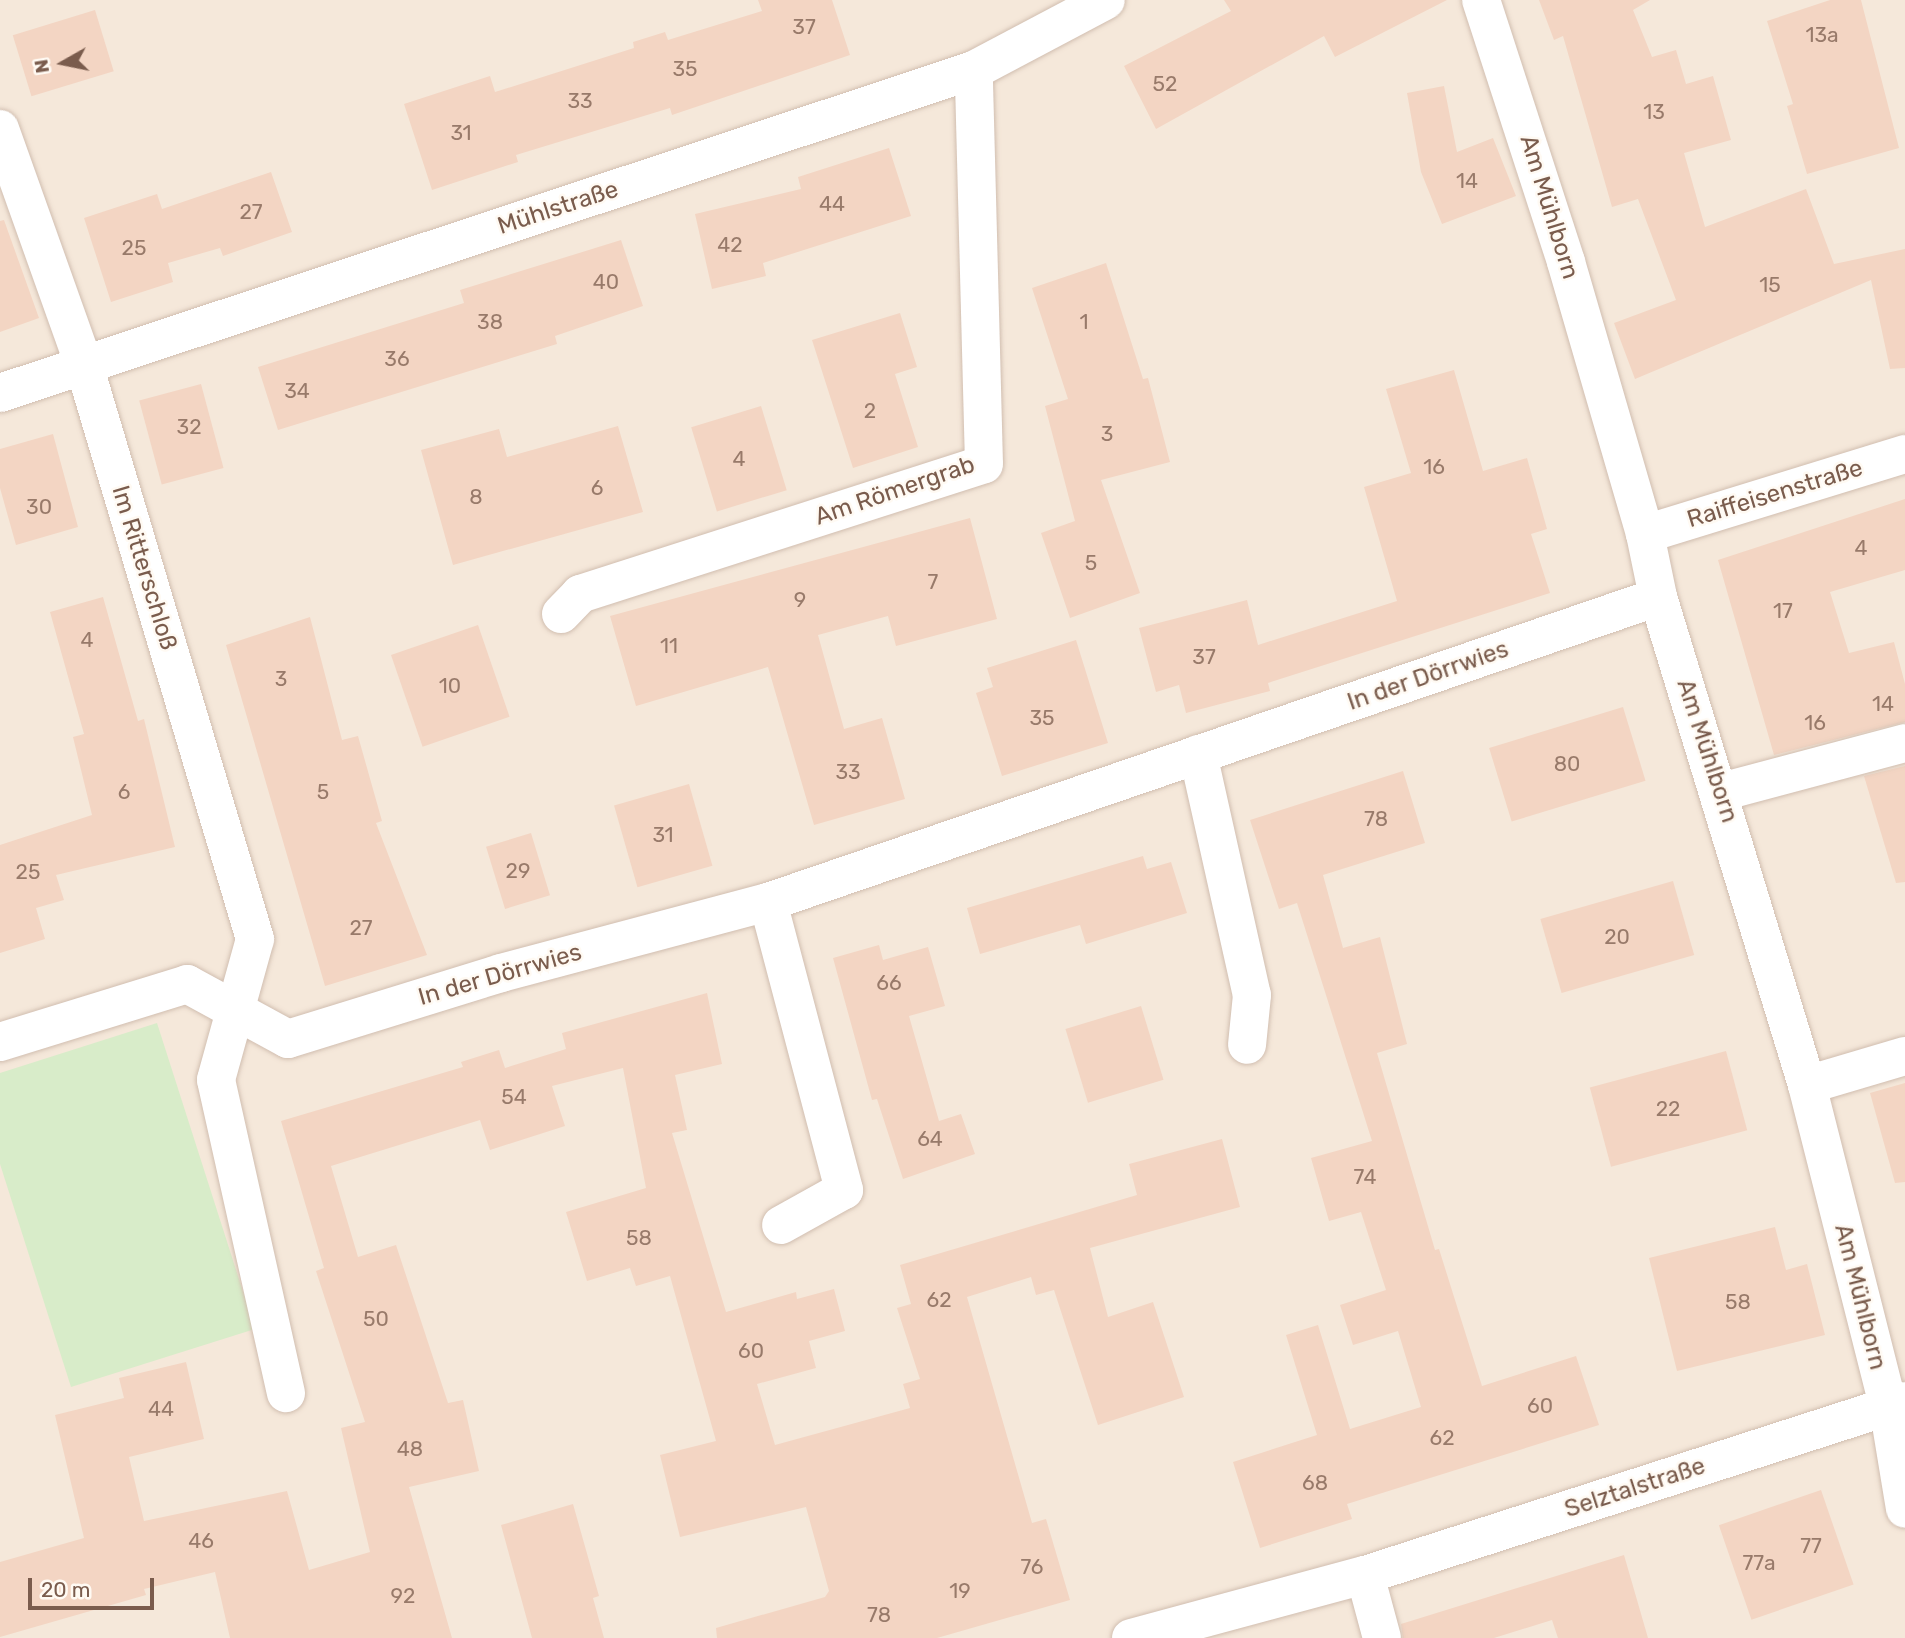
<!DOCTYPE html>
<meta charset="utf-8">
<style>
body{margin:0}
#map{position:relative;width:1905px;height:1638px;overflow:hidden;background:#fdf6ec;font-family:Rubik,sans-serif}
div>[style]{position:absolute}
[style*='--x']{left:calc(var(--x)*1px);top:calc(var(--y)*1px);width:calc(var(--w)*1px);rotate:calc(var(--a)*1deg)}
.residential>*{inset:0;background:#f5e8da;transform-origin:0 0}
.green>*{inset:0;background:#d8ecc9}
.building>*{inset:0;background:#f3d5c3;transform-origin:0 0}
.roads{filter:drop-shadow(0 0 2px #d1beb0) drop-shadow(0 0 2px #d1beb0)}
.minor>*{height:38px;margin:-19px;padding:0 19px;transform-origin:19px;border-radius:19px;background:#fff}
span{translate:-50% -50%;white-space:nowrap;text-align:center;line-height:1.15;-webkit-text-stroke:5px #fffaf3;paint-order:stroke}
.number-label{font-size:21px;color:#987a6a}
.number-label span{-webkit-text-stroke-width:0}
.street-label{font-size:24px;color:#7a5c4d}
.north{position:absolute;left:28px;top:28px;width:70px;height:70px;-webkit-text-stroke:5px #fffaf3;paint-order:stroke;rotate:261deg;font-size:19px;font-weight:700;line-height:28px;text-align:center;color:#7a5c4d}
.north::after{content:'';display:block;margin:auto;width:24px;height:32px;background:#7a5c4d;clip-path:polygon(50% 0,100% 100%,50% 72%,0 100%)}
.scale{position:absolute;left:28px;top:1578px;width:126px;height:32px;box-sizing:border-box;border:4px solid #7a5c4d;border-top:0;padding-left:9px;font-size:21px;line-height:24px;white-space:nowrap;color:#7a5c4d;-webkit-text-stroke:5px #fffaf3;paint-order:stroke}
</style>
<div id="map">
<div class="residential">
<div style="left:0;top:0;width:1905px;height:1638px"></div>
</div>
<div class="green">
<div style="clip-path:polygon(157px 1023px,255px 1329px,71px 1387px,0 1164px,0 1073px)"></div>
</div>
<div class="building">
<div style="clip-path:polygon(758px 0,832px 0,850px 55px,672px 115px,670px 108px,516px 155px,518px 162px,432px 190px,404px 104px,490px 76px,495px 92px,634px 48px,633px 42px,665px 32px,668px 40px,762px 11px)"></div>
<div style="clip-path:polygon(1224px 0,1447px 0,1335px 57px,1324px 36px,1156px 129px,1124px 66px,1231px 11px)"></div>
<div style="clip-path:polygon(1539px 0,1650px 0,1633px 10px,1652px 57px,1676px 50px,1686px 84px,1713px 76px,1731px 140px,1684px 153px,1705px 227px,1806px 189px,1834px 264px,1905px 249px,1905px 368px,1890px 369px,1871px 280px,1635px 379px,1614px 323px,1676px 300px,1638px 199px,1612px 207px,1563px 36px,1554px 40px)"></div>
<div style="clip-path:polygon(1830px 0,1861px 0,1899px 148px,1807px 174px,1787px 106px,1793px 104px,1767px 21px)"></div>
<div style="left:95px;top:10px;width:64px;height:86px;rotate:73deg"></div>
<div style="clip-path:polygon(1444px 86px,1457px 152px,1493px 138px,1516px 196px,1442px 224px,1421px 172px,1407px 93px)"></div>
<div style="clip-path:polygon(889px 148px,911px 216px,763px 263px,766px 276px,712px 289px,695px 214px,801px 189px,798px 177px)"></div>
<div style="clip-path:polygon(271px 172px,292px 232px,223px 256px,220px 248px,168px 263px,173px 282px,111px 302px,84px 218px,157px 194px,162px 209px)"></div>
<div style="clip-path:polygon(4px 220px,39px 318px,0 332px,0 221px)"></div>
<div style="clip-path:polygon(621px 240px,643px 306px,555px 336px,557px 344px,278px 430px,258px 367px,464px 303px,460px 290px)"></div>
<div style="clip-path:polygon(1106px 263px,1143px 379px,1148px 378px,1170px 462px,1101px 480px,1140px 593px,1070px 618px,1041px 533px,1075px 521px,1045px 406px,1068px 399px,1032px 288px)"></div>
<div style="clip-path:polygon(900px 313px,917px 367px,895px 374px,918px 447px,853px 468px,812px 340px)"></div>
<div style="clip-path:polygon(1454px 370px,1483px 471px,1527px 458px,1547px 529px,1531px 534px,1550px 593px,1268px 683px,1270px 691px,1186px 713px,1179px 685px,1156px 692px,1139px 628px,1247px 600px,1258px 645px,1397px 601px,1364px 487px,1411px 473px,1386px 389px)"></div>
<div style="left:201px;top:384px;width:87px;height:64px;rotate:75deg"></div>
<div style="left:761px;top:406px;width:88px;height:73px;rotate:73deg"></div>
<div style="clip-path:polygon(618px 426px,643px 512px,453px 565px,421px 450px,499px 429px,507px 457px)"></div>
<div style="clip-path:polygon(53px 434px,78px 527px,16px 545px,0 488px,0 449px)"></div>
<div style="clip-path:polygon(1905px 499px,1905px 570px,1830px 592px,1849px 653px,1894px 642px,1905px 684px,1905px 722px,1774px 755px,1718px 560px)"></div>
<div style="clip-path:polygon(970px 518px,997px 619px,896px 646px,888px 616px,818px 635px,844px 729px,882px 718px,905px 799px,814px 825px,768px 667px,636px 706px,610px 616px)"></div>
<div style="clip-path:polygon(103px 597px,138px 721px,144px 719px,175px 847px,56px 875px,64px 900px,36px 908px,45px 939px,0 953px,0 845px,92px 815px,73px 737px,84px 734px,50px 612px)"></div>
<div style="clip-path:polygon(310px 617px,342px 740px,358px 736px,382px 821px,376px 823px,427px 955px,325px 986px,226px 645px)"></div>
<div style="left:478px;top:625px;width:97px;height:92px;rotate:71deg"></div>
<div style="clip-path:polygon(1076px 640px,1108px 743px,1002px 776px,976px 693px,993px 687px,987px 668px)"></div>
<div style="left:1623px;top:707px;width:77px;height:140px;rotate:73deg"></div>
<div style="clip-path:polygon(1905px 766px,1905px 882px,1896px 883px,1864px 776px)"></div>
<div style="clip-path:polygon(1403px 771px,1425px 843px,1323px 875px,1343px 948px,1380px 937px,1407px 1044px,1377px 1053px,1435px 1250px,1439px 1249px,1482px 1386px,1576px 1356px,1599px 1425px,1347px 1504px,1352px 1519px,1260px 1548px,1233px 1462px,1317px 1435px,1286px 1335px,1318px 1325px,1350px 1429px,1421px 1407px,1398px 1331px,1353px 1345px,1340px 1305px,1386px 1290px,1361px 1212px,1329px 1221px,1311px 1158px,1372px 1141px,1297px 903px,1279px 909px,1250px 820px)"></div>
<div style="left:689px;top:784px;width:85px;height:78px;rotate:74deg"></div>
<div style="left:531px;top:833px;width:65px;height:47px;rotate:73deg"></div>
<div style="clip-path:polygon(1143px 856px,1147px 869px,1171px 862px,1187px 913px,1086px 944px,1080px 925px,980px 954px,967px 908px)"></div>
<div style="left:1673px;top:881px;width:77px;height:138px;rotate:74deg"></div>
<div style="clip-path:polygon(879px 945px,883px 960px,928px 947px,945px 1006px,909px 1016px,939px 1121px,961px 1114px,975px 1154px,903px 1179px,877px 1099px,872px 1100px,833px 958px)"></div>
<div style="clip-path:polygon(707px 993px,722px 1064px,675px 1075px,687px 1130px,672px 1133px,726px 1312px,796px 1292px,797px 1299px,834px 1289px,845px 1331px,809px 1341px,816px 1368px,757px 1384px,775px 1445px,910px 1408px,903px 1384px,920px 1379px,897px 1308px,911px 1304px,900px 1265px,1137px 1195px,1129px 1164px,1222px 1139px,1240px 1207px,1090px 1248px,1108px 1317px,1153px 1302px,1184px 1397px,1098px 1425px,1054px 1290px,1036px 1295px,1031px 1277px,967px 1297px,1032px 1523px,1046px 1519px,1070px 1600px,937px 1638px,717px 1638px,716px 1628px,825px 1597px,829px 1591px,806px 1507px,680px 1537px,660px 1455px,716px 1441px,670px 1276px,636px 1286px,630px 1268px,587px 1281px,566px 1212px,646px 1188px,623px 1068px,552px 1086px,565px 1126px,490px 1150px,480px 1120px,331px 1166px,358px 1257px,396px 1245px,448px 1403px,463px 1400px,479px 1471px,409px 1487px,452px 1638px,230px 1638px,215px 1572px,144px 1589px,146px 1595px,0 1637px,0 1562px,84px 1538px,55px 1415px,124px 1398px,119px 1378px,186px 1362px,204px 1439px,129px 1457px,144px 1521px,287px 1491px,309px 1570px,370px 1552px,341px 1428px,365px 1422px,316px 1271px,324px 1268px,281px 1121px,463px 1067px,461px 1062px,499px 1050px,505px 1068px,566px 1049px,562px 1033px)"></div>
<div style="left:1141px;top:1006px;width:77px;height:79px;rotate:73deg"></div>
<div style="left:1726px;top:1051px;width:82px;height:141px;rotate:75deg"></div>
<div style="clip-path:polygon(1905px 1083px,1905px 1182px,1895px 1183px,1870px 1093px)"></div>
<div style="clip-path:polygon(1775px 1227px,1786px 1270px,1807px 1264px,1825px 1335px,1677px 1371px,1649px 1258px)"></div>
<div style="left:1821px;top:1490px;width:100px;height:108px;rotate:71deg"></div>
<div style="clip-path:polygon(573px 1504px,599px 1596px,593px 1598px,604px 1638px,532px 1638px,501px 1525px)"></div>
<div style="clip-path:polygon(1624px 1555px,1648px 1638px,1558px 1638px,1552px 1620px,1494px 1638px,1403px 1638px,1401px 1624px)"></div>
</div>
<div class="roads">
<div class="minor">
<div style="--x:1481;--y:0;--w:275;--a:72"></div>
<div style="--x:1566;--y:262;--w:283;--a:73.8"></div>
<div style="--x:1645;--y:534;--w:64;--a:78.3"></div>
<div style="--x:1658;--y:597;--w:510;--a:73.02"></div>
<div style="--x:1807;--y:1085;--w:331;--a:75.8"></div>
<div style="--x:1888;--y:1406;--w:104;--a:80.6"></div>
<div style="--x:0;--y:129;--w:251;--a:70.4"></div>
<div style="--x:84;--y:365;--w:599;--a:73.41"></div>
<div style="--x:255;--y:939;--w:146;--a:105.5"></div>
<div style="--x:216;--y:1080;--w:321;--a:77.4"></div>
<div style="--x:0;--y:393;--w:1026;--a:-18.35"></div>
<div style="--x:974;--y:70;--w:149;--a:-27.9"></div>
<div style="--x:1645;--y:534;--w:272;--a:-17.1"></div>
<div style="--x:561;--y:614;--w:28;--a:-46"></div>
<div style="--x:580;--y:594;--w:424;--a:-17.8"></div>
<div style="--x:984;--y:464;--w:394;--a:-91.5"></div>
<div style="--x:1198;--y:754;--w:247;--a:77.4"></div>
<div style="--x:1252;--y:995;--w:50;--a:95.7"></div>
<div style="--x:1721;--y:792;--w:190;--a:-14.9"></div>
<div style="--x:768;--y:902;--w:298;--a:75.2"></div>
<div style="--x:844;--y:1190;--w:72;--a:150.9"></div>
<div style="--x:0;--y:1042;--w:196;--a:-17.2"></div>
<div style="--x:187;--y:984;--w:115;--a:28.6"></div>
<div style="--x:288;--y:1039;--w:223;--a:-17.2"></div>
<div style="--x:501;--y:973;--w:276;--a:-14.9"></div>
<div style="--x:768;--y:902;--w:941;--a:-18.92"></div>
<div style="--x:1807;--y:1085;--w:102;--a:-16.5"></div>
<div style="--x:1365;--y:1575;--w:65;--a:74.9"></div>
<div style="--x:1131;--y:1638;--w:242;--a:-15.1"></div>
<div style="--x:1365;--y:1575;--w:567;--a:-17.86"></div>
</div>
</div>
<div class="number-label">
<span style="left:804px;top:27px">37</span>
<span style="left:1822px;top:35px">13a</span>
<span style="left:685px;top:69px">35</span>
<span style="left:1165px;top:84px">52</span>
<span style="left:580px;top:101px">33</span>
<span style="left:1654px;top:112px">13</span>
<span style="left:461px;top:133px">31</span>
<span style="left:1467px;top:181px">14</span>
<span style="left:832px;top:204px">44</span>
<span style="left:251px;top:212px">27</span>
<span style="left:730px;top:245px">42</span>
<span style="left:134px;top:248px">25</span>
<span style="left:606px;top:282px">40</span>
<span style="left:1770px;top:285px">15</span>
<span style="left:490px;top:322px">38</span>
<span style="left:1084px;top:322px">1</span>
<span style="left:397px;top:359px">36</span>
<span style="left:297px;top:391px">34</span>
<span style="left:870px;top:411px">2</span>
<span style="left:189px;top:427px">32</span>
<span style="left:1107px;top:434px">3</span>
<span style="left:739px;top:459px">4</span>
<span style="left:1434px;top:467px">16</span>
<span style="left:597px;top:488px">6</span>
<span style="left:476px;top:497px">8</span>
<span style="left:39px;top:507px">30</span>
<span style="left:1861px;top:548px">4</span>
<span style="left:1091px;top:563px">5</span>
<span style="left:933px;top:582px">7</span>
<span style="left:800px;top:600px">9</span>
<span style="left:1783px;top:611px">17</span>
<span style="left:87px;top:640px">4</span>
<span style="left:669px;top:646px">11</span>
<span style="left:1204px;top:657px">37</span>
<span style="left:281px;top:679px">3</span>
<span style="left:450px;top:686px">10</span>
<span style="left:1883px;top:704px">14</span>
<span style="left:1042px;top:718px">35</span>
<span style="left:1815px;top:723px">16</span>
<span style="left:1567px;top:764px">80</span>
<span style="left:848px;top:772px">33</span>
<span style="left:124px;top:792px">6</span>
<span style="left:323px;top:792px">5</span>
<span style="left:1376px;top:819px">78</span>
<span style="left:663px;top:835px">31</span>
<span style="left:518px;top:871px">29</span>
<span style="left:28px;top:872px">25</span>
<span style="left:361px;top:928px">27</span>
<span style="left:1617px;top:937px">20</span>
<span style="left:889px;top:983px">66</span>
<span style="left:514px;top:1097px">54</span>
<span style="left:1668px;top:1109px">22</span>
<span style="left:930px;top:1139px">64</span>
<span style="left:1365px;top:1177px">74</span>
<span style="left:639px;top:1238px">58</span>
<span style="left:939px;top:1300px">62</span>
<span style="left:1738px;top:1302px">58</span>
<span style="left:376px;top:1319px">50</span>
<span style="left:751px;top:1351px">60</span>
<span style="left:1540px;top:1406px">60</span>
<span style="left:161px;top:1409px">44</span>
<span style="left:1442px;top:1438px">62</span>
<span style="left:410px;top:1449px">48</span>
<span style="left:1315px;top:1483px">68</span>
<span style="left:201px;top:1541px">46</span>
<span style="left:1811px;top:1546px">77</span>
<span style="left:1759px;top:1563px">77a</span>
<span style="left:1032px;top:1567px">76</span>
<span style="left:960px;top:1591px">19</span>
<span style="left:403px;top:1596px">92</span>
<span style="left:879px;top:1615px">78</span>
</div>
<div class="street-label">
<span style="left:1549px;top:207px;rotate:73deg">Am Mühlborn</span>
<span style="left:558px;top:208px;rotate:-18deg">Mühlstraße</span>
<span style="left:895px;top:491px;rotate:-19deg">Am Römergrab</span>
<span style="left:1775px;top:494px;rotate:-17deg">Raiffeisenstraße</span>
<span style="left:144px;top:568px;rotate:73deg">Im Ritterschloß</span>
<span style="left:1428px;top:676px;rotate:-19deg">In der Dörrwies</span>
<span style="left:1707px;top:751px;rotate:72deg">Am Mühlborn</span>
<span style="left:500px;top:975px;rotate:-16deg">In der Dörrwies</span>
<span style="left:1860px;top:1297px;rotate:76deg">Am Mühlborn</span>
<span style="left:1635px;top:1488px;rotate:-18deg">Selztalstraße</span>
</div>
<div class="north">N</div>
<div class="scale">20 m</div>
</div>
